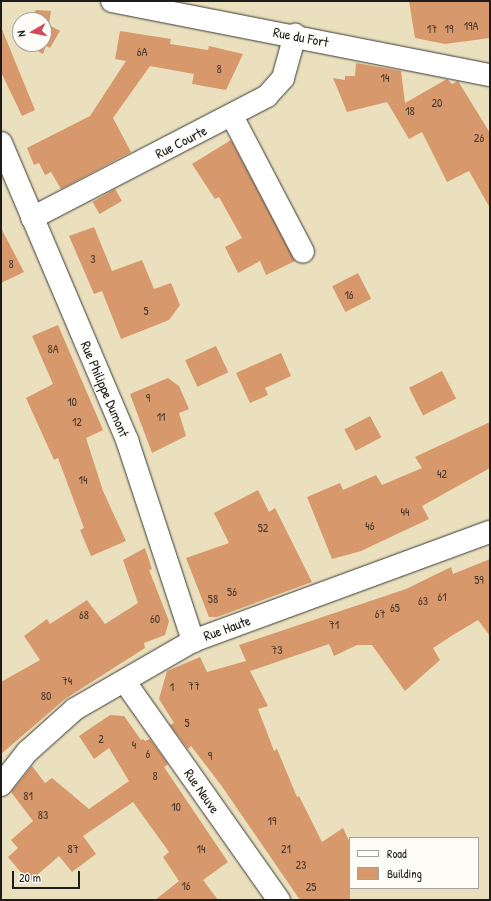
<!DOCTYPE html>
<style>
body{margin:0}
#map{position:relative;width:491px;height:901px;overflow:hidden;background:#eae0be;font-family:"Patrick Hand",sans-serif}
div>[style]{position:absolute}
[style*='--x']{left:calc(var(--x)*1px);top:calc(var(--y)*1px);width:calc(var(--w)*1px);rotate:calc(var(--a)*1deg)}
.building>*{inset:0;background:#d7986b;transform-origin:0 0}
.roads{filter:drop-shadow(0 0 1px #3b3934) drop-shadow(0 0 1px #3b3934)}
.street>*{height:22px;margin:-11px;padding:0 11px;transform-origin:11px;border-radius:11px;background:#fff}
span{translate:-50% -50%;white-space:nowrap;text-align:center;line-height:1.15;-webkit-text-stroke:3px #fdfcf7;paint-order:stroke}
.number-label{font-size:12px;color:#4b3b30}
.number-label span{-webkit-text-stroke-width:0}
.street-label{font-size:14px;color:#1c1c1c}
.frame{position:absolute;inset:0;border:2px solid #1c1c1c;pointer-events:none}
.legend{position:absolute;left:349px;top:837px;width:130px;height:52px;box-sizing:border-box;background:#fdfcf7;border:1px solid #a3a29f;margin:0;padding:5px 7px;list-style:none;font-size:12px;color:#1c1c1c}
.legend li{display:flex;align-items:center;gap:8px;height:20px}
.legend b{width:20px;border:1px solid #a3a29f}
.north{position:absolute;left:12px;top:12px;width:40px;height:40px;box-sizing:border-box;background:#fdfcf7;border:1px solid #a3a29f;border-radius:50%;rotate:261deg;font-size:11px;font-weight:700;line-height:16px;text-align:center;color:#1c1c1c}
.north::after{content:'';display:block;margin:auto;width:14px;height:18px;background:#d1495b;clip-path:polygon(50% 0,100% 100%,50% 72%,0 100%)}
.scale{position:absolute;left:12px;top:871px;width:68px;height:18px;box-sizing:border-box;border:2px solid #1c1c1c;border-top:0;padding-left:5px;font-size:12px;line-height:14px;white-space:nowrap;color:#1c1c1c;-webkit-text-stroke:3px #fdfcf7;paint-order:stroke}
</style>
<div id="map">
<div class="building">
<div style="clip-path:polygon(409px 1px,490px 1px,490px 38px,445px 44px,415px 38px)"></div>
<div style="clip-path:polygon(36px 10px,51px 11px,49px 25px,60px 31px,50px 48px,46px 46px,43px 54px,24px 44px,44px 44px,44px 20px,29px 20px)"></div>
<div style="clip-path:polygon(1px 27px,35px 110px,22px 116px,1px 72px)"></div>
<div style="clip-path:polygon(120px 31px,171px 39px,170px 44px,208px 50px,209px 46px,243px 54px,226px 90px,192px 84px,194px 74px,150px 66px,113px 118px,131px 152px,61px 189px,51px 172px,45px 175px,39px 163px,34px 165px,27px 148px,90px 116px,126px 61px,115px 59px)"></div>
<div style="clip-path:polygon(356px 63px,401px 71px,405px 103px,447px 79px,452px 84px,458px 81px,490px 133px,490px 208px,469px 171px,447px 182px,422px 132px,409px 139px,387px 102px,347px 112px,333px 78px,345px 80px,345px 76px,355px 76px)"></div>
<div style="clip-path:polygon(231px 140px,295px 261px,266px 275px,260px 261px,238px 273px,225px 247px,242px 238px,219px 197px,215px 199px,192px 164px)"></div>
<div style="left:115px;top:189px;width:14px;height:26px;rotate:60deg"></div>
<div style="clip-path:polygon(94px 227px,112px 271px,142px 260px,154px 289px,171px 283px,180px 305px,169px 320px,121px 339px,102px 291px,94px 294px,69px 236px)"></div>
<div style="clip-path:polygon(1px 228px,24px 272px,1px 283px)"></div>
<div style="left:358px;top:273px;width:29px;height:29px;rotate:63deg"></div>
<div style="clip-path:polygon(58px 325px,103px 430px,86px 438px,103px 491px,126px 541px,91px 556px,80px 530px,84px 528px,58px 458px,54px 460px,26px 398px,53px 384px,32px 336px)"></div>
<div style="left:216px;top:346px;width:29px;height:34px;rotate:65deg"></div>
<div style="clip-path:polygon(281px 353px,291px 376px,265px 388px,268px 395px,250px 403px,236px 373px)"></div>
<div style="left:442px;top:371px;width:31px;height:37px;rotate:63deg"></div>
<div style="clip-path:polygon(168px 378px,179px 386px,189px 409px,179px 413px,186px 436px,152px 453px,130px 394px)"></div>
<div style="left:370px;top:416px;width:24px;height:29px;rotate:62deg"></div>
<div style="clip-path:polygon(490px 422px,490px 468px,422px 506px,429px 519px,361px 551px,332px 559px,307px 497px,340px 483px,343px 490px,376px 475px,382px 485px,422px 468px,415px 457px)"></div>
<div style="clip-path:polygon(258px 490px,269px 512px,275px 508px,312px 582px,217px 617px,209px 617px,186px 558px,229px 543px,214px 513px)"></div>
<div style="clip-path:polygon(145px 548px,152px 569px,149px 570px,169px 621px,165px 635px,144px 643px,145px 648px,65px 699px,1px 754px,1px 682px,40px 660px,24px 636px,47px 619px,50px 624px,87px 600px,105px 624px,138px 603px,123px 560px)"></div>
<div style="clip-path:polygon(490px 559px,490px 636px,478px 620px,453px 635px,433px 648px,440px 660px,405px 691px,372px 645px,357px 645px,334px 656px,329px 644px,250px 671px,268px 706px,258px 709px,274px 751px,277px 749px,297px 797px,299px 796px,322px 842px,343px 828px,350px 843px,350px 900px,300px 900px,221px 785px,191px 746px,188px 749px,170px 725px,174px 723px,159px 699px,167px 671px,200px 657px,207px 672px,246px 661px,250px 670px,239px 645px,406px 589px,451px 567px,453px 574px)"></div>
<div style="clip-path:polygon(110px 715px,124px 716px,141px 740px,143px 739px,145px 741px,150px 739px,168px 764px,164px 767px,228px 862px,203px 880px,218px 900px,155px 900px,179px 881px,163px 857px,169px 852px,133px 802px,83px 836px,96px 854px,72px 872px,59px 856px,29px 882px,8px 857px,18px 848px,11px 840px,33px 821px,11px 792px,32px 766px,45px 783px,52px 778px,89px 809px,129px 781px,109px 748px,94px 759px,79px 736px)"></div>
</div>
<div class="roads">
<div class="street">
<div style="--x:112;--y:1;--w:385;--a:11.1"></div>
<div style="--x:232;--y:116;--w:153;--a:62.4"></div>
<div style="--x:1;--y:143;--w:323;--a:67"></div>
<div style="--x:127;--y:440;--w:212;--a:71.8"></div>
<div style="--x:32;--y:218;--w:265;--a:-27.4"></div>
<div style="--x:267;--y:96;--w:24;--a:-48"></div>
<div style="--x:283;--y:78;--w:45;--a:-74.4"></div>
<div style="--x:125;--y:682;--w:267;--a:54.8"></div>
<div style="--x:1;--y:785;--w:42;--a:-51.8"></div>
<div style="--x:27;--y:752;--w:64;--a:-41.9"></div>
<div style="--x:75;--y:709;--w:136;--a:-30"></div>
<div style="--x:193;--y:641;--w:316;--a:-20.2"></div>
</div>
</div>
<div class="number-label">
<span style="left:471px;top:26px">19A</span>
<span style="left:432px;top:29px">17</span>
<span style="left:449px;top:29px">19</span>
<span style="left:142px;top:52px">6A</span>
<span style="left:219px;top:69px">8</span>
<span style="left:385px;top:78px">14</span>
<span style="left:437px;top:103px">20</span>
<span style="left:410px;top:111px">18</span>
<span style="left:479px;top:138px">26</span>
<span style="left:93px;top:259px">3</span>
<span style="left:11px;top:264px">8</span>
<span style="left:349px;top:295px">16</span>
<span style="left:146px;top:311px">5</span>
<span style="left:53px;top:349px">8A</span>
<span style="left:148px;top:398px">9</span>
<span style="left:72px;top:402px">10</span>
<span style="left:161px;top:417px">11</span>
<span style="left:77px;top:422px">12</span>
<span style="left:442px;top:474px">42</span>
<span style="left:83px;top:480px">14</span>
<span style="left:405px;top:512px">44</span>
<span style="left:370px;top:526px">46</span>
<span style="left:263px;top:528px">52</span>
<span style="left:479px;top:580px">59</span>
<span style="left:232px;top:592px">56</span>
<span style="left:442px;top:597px">61</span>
<span style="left:213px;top:599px">58</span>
<span style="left:423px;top:601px">63</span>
<span style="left:395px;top:608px">65</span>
<span style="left:380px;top:614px">67</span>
<span style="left:84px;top:615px">68</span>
<span style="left:155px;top:619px">60</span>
<span style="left:334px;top:625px">71</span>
<span style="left:277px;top:650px">73</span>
<span style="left:67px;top:681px">74</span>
<span style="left:194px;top:686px">77</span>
<span style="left:172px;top:687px">1</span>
<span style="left:46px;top:696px">80</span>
<span style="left:187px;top:723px">5</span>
<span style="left:101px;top:739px">2</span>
<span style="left:134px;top:745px">4</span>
<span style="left:148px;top:754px">6</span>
<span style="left:210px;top:756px">9</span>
<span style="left:155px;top:776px">8</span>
<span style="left:28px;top:796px">81</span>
<span style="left:176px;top:807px">10</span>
<span style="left:43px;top:815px">83</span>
<span style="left:272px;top:821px">19</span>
<span style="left:73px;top:849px">87</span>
<span style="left:201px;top:849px">14</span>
<span style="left:286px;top:849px">21</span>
<span style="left:301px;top:865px">23</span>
<span style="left:186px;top:886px">16</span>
<span style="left:311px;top:887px">25</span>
</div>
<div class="street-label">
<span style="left:301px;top:37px;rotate:11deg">Rue du Fort</span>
<span style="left:181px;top:142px;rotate:-27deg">Rue Courte</span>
<span style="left:105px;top:389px;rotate:67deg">Rue Philippe Dumont</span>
<span style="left:227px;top:628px;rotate:-20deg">Rue Haute</span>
<span style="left:202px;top:791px;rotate:55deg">Rue Neuve</span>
</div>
<div class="frame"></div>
<ul class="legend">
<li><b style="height:5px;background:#fff"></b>Road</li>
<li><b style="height:11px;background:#d7986b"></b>Building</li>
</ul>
<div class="north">N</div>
<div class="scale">20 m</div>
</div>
